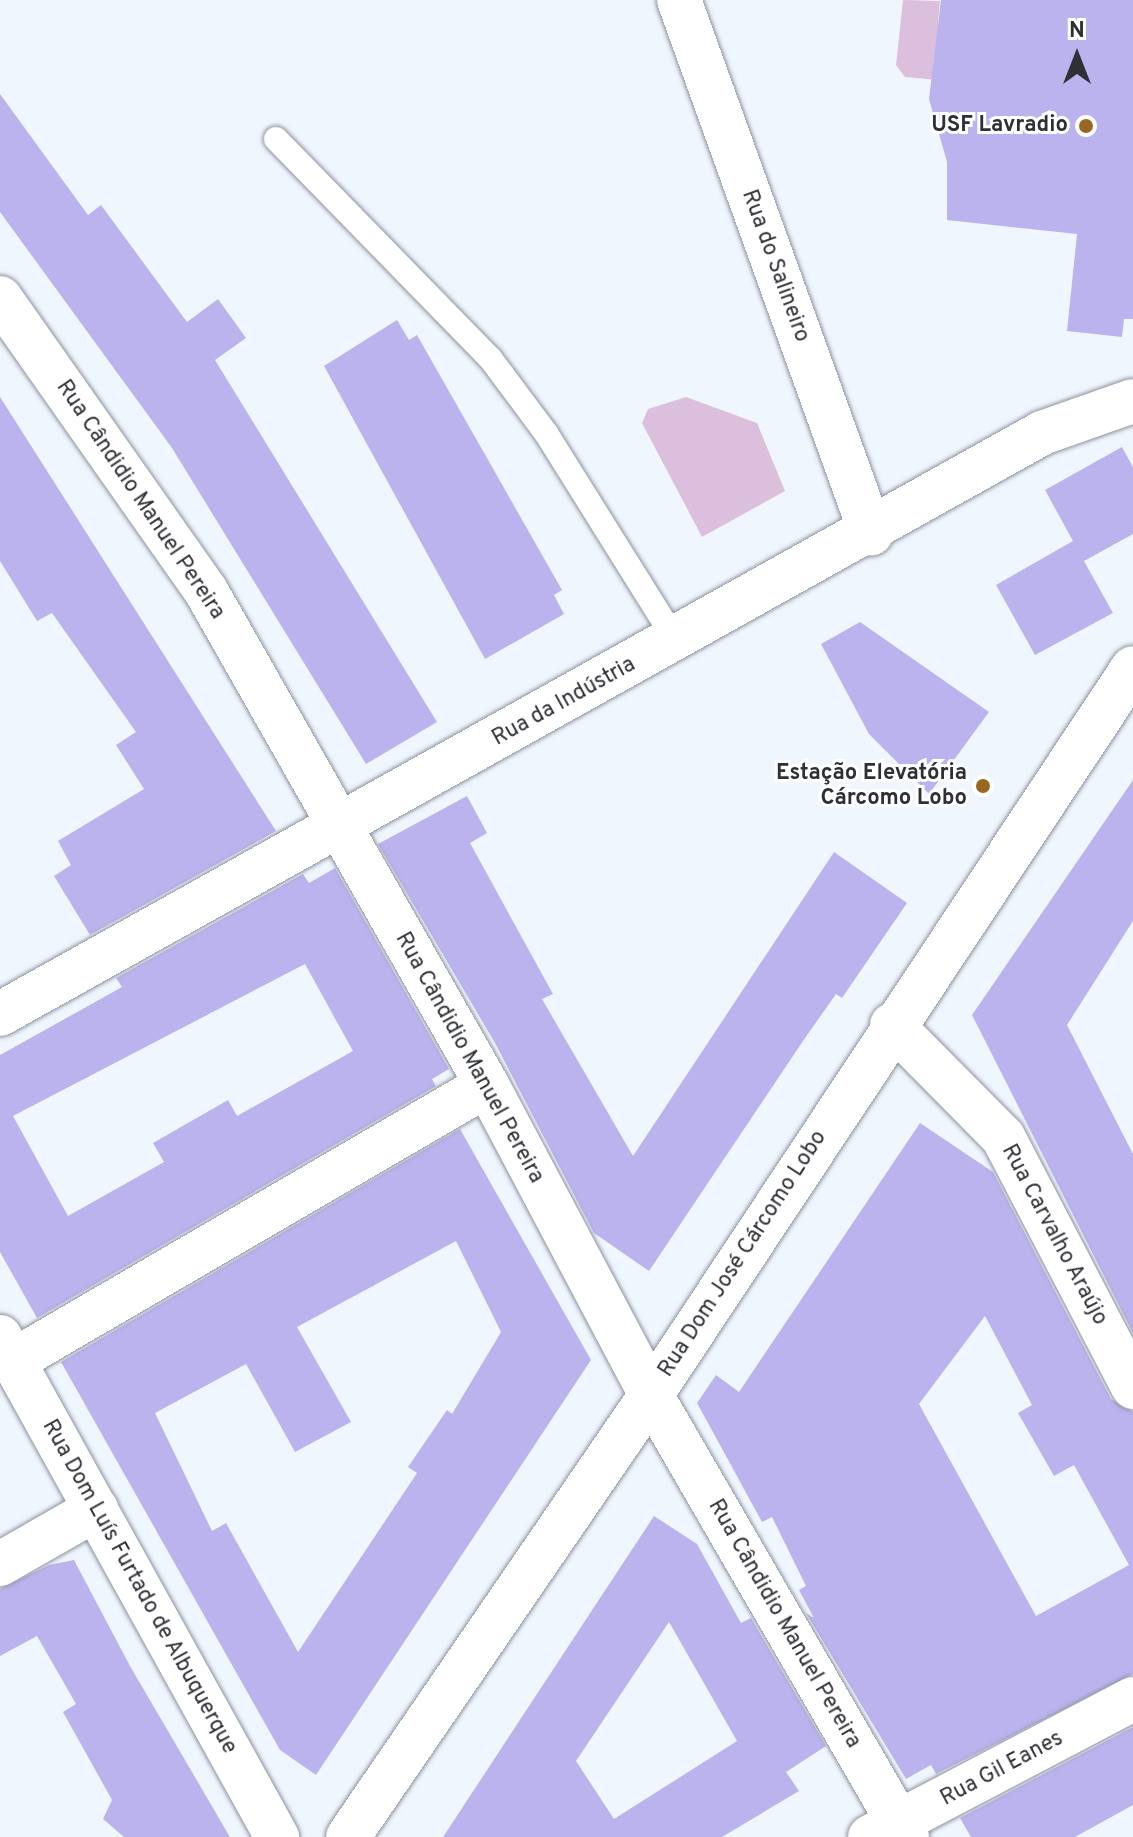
<!DOCTYPE html>
<meta charset="utf-8">
<style>
body{margin:0}
#map{position:relative;width:1133px;height:1837px;overflow:hidden;background:#f0f6fe;font-family:Overpass,sans-serif}
div>[style]{position:absolute}
[style*='--x']{left:calc(var(--x)*1px);top:calc(var(--y)*1px);width:calc(var(--w)*1px);rotate:calc(var(--a)*1deg)}
.green>*{inset:0;background:#dcbfdc}
.building>*{inset:0;background:#bbb3ed}
.roads{filter:drop-shadow(0 0 2px #8a929e) drop-shadow(0 0 2px #8a929e)}
.lane>*{height:24px;margin:-12px;padding:0 12px;transform-origin:12px;border-radius:12px;background:#fff}
.street>*{height:44px;margin:-22px;padding:0 22px;transform-origin:22px;border-radius:22px;background:#fff}
.secondary>*{height:44px;margin:-22px;padding:0 22px;transform-origin:22px;border-radius:22px;background:#fff}
.dots>*{width:22px;height:22px;translate:-50% -50%;box-sizing:border-box;border:4px solid #fff;border-radius:50%}
span{translate:-50% -50%;white-space:nowrap;text-align:center;line-height:1.15;-webkit-text-stroke:6px #fff;paint-order:stroke}
.poi-label{font-size:22px;color:#2d3035;font-weight:700}
.right{translate:-100% -50%;text-align:right}
.street-label{font-size:22px;color:#2d3035}
.north{position:absolute;left:1037px;top:16px;width:80px;height:80px;-webkit-text-stroke:6px #fff;paint-order:stroke;rotate:0deg;font-size:22px;font-weight:700;line-height:32px;text-align:center;color:#2d3035}
.north::after{content:'';display:block;margin:auto;width:28px;height:36px;background:#2d3035;clip-path:polygon(50% 0,100% 100%,50% 72%,0 100%)}
</style>
<div id="map">
<div class="green">
<div style="clip-path:polygon(903px 0,940px 1px,938px 22px,990px 85px,905px 77px,896px 65px)"></div>
<div style="clip-path:polygon(686px 397px,757px 423px,785px 491px,702px 537px,642px 423px,648px 409px)"></div>
</div>
<div class="building">
<div style="clip-path:polygon(941px 0,1133px 0,1133px 319px,1124px 319px,1122px 337px,1067px 331px,1077px 234px,947px 220px,947px 162px,929px 99px)"></div>
<div style="clip-path:polygon(0 94px,88px 215px,101px 205px,187px 322px,218px 299px,246px 338px,215px 360px,437px 722px,366px 764px,172px 448px,0 212px)"></div>
<div style="clip-path:polygon(397px 320px,409px 340px,417px 335px,562px 590px,554px 595px,564px 614px,485px 659px,324px 366px)"></div>
<div style="clip-path:polygon(0 397px,276px 831px,90px 935px,54px 876px,71px 865px,58px 841px,144px 789px,116px 745px,136px 732px,52px 613px,37px 621px,0 561px)"></div>
<div style="clip-path:polygon(1122px 447px,1133px 467px,1133px 534px,1084px 561px,1113px 613px,1035px 655px,996px 585px,1073px 541px,1045px 490px)"></div>
<div style="clip-path:polygon(860px 622px,989px 712px,929px 794px,869px 734px,821px 644px)"></div>
<div style="clip-path:polygon(1133px 780px,1133px 921px,1067px 1025px,1133px 1154px,1133px 1333px,972px 1015px)"></div>
<div style="clip-path:polygon(467px 796px,487px 833px,470px 843px,553px 994px,542px 999px,633px 1156px,834px 852px,907px 903px,842px 998px,836px 994px,803px 1041px,649px 1271px,594px 1233px,495px 1043px,378px 844px)"></div>
<div style="clip-path:polygon(evenodd,335px 868px,449px 1069px,432px 1079px,436px 1086px,37px 1318px,0 1252px,0 1055px,122px 987px,116px 978px,303px 874px,309px 883px,335px 868px,305px 964px,353px 1051px,237px 1116px,228px 1100px,153px 1143px,164px 1162px,68px 1216px,13px 1116px,305px 964px)"></div>
<div style="clip-path:polygon(evenodd,920px 1123px,993px 1172px,1111px 1399px,1133px 1412px,1133px 1674px,936px 1774px,931px 1765px,906px 1779px,806px 1613px,814px 1618px,799px 1590px,806px 1586px,772px 1517px,762px 1522px,697px 1403px,716px 1375px,739px 1392px,920px 1123px,985px 1316px,1032px 1405px,1018px 1413px,1054px 1476px,1074px 1465px,1129px 1565px,1036px 1616px,919px 1404px,985px 1316px)"></div>
<div style="clip-path:polygon(evenodd,460px 1129px,591px 1360px,316px 1775px,280px 1750px,61px 1362px,460px 1129px,456px 1241px,501px 1332px,452px 1414px,447px 1410px,408px 1467px,417px 1473px,298px 1652px,226px 1523px,212px 1531px,155px 1413px,246px 1364px,295px 1452px,351px 1422px,297px 1327px,456px 1241px)"></div>
<div style="clip-path:polygon(evenodd,654px 1516px,697px 1544px,741px 1623px,751px 1618px,826px 1746px,786px 1772px,799px 1791px,722px 1837px,443px 1837px,654px 1516px,669px 1622px,737px 1741px,614px 1819px,576px 1761px,669px 1622px)"></div>
<div style="clip-path:polygon(74px 1560px,130px 1666px,230px 1837px,124px 1837px,103px 1819px,112px 1800px,63px 1712px,76px 1704px,37px 1636px,0 1656px,0 1589px,49px 1565px)"></div>
<div style="clip-path:polygon(1133px 1727px,1133px 1805px,1075px 1837px,971px 1837px,960px 1818px)"></div>
</div>
<div class="roads">
<div class="lane">
<div style="--x:276;--y:139;--w:306;--a:45.7"></div>
<div style="--x:490;--y:358;--w:94;--a:53.3"></div>
<div style="--x:546;--y:433;--w:245;--a:58"></div>
</div>
<div class="street">
<div style="--x:679;--y:0;--w:567;--a:70.19"></div>
<div style="--x:0;--y:298;--w:358;--a:54.9"></div>
<div style="--x:206;--y:591;--w:568;--a:60.37"></div>
<div style="--x:487;--y:1085;--w:351;--a:62.1"></div>
<div style="--x:651;--y:1395;--w:511;--a:59.92"></div>
<div style="--x:892;--y:1025;--w:158;--a:45.3"></div>
<div style="--x:1003;--y:1137;--w:282;--a:62.5"></div>
<div style="--x:0;--y:1337;--w:572;--a:61.01"></div>
<div style="--x:13;--y:1361;--w:548;--a:-30.21"></div>
<div style="--x:0;--y:1564;--w:111;--a:-29.8"></div>
<div style="--x:348;--y:1837;--w:536;--a:-55.57"></div>
<div style="--x:651;--y:1395;--w:872;--a:-56.46"></div>
<div style="--x:870;--y:1837;--w:297;--a:-27.7"></div>
</div>
<div class="secondary">
<div style="--x:0;--y:1014;--w:1193;--a:-29.14"></div>
<div style="--x:1042;--y:433;--w:96;--a:-19.4"></div>
</div>
</div>
<div class="dots">
<div style="left:1086px;top:126px;background:#9b661f"></div>
<div style="left:983px;top:786px;background:#9b661f"></div>
</div>
<div class="poi-label">
<span class="right" style="left:1068px;top:126px">USF Lavradio</span>
<span class="right" style="left:967px;top:786px">Estação Elevatória<br>Cárcomo Lobo</span>
</div>
<div class="street-label">
<span style="left:775px;top:266px;rotate:70deg">Rua do Salineiro</span>
<span style="left:140px;top:500px;rotate:56deg">Rua Cândidio Manuel Pereira</span>
<span style="left:564px;top:702px;rotate:-29deg">Rua da Indústria</span>
<span style="left:469px;top:1058px;rotate:61deg">Rua Cândidio Manuel Pereira</span>
<span style="left:1054px;top:1235px;rotate:62deg">Rua Carvalho Araújo</span>
<span style="left:743px;top:1254px;rotate:-57deg">Rua Dom José Cárcomo Lobo</span>
<span style="left:139px;top:1587px;rotate:61deg">Rua Dom Luís Furtado de Albuquerque</span>
<span style="left:784px;top:1624px;rotate:60deg">Rua Cândidio Manuel Pereira</span>
<span style="left:1002px;top:1769px;rotate:-28deg">Rua Gil Eanes</span>
</div>
<div class="north">N</div>
</div>
